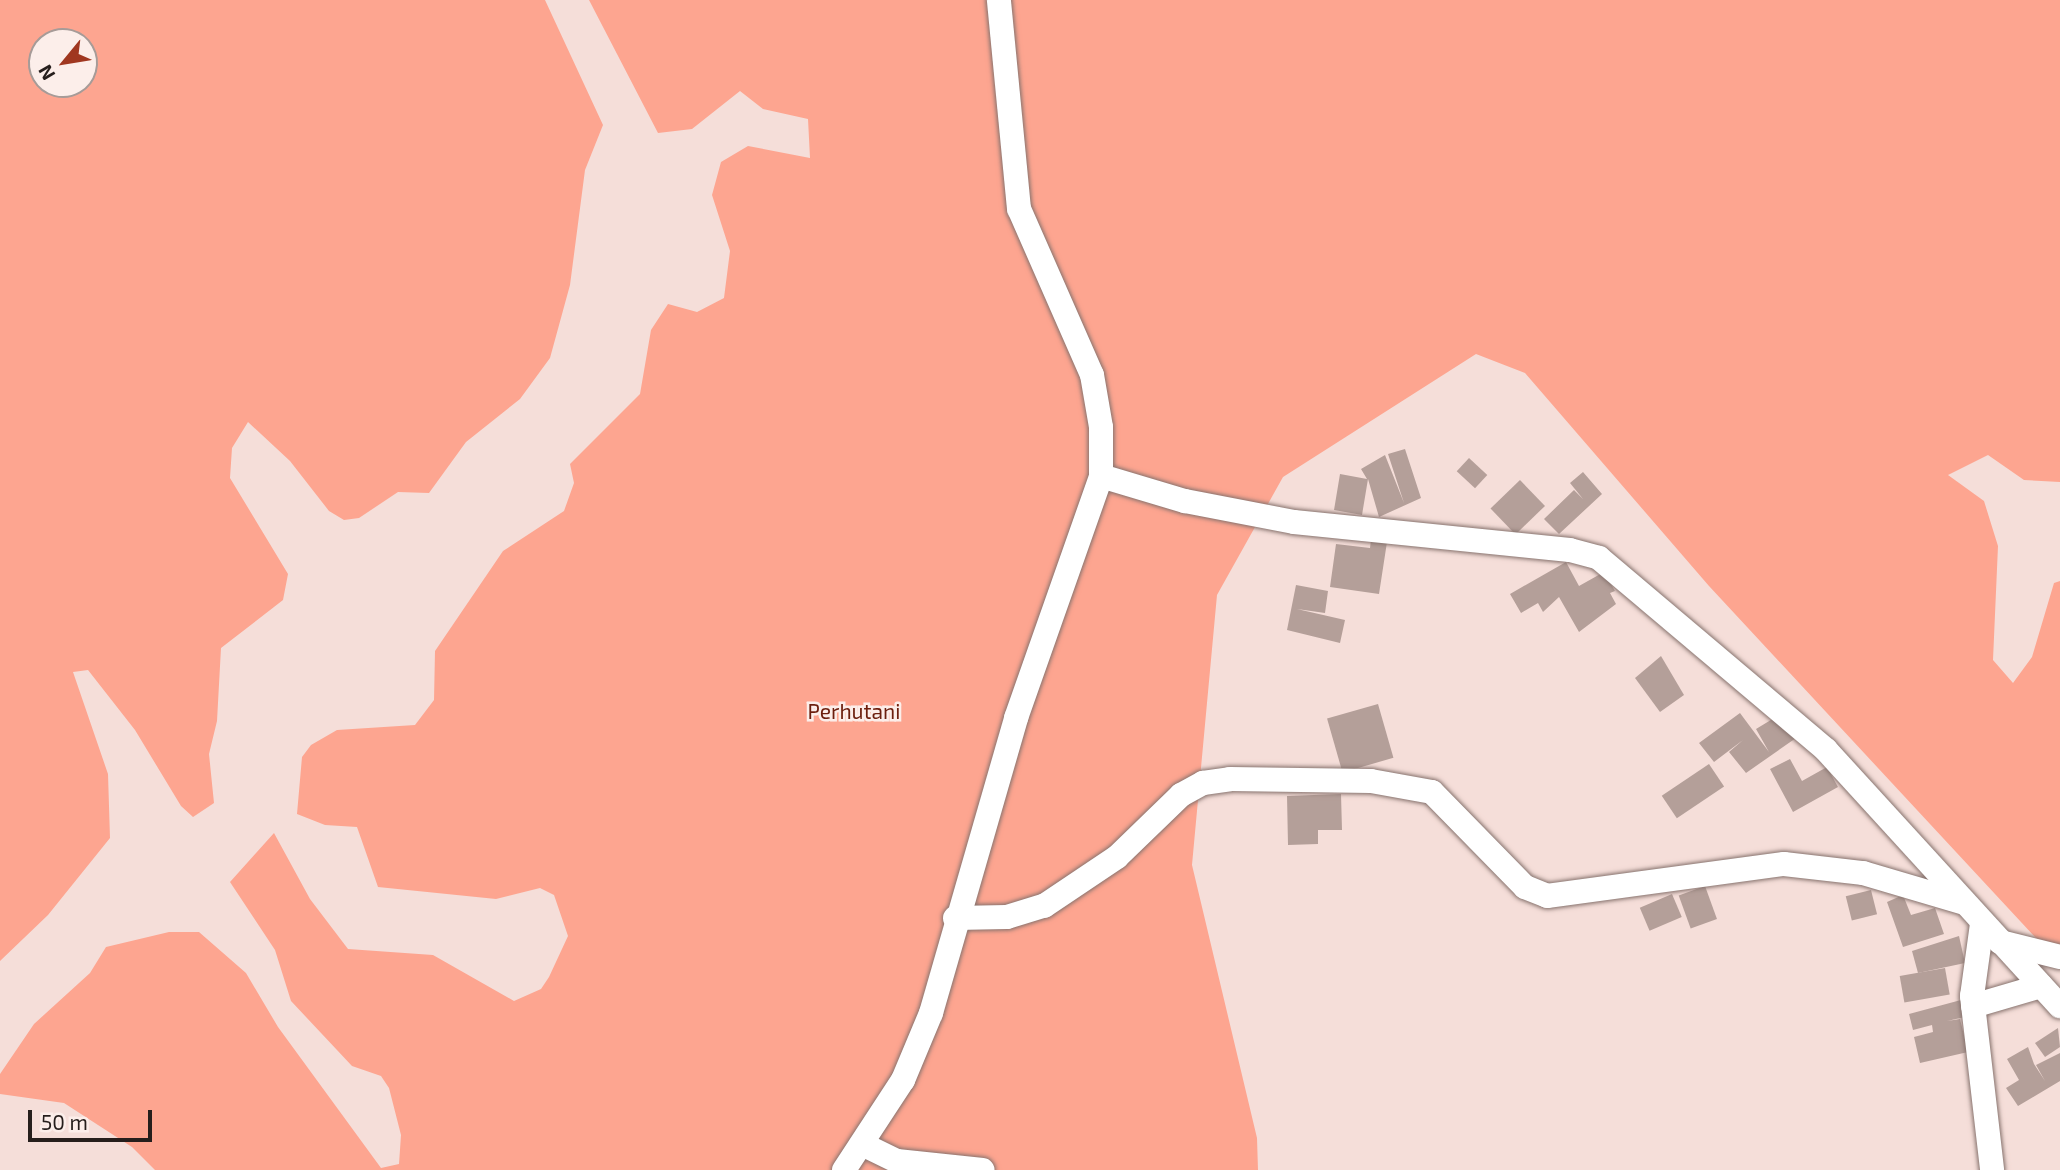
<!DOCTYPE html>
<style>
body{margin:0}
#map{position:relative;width:2060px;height:1170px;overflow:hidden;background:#f5ded9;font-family:"Exo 2",sans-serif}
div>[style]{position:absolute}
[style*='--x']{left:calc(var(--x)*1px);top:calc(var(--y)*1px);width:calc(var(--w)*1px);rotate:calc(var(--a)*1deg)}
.green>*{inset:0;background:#fda590}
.building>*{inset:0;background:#b49f99;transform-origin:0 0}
.roads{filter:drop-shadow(0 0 2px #87736e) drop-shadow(0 0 2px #87736e)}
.minor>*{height:24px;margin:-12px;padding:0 12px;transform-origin:12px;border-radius:12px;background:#fff}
span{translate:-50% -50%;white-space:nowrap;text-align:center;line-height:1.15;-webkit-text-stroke:5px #fceeea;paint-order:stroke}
.park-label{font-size:21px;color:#6d1f0e}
.north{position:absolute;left:28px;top:28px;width:70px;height:70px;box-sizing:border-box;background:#fceeea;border:2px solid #a69b98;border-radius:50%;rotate:240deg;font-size:19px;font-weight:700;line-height:28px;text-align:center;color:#261e1c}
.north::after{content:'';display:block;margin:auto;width:24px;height:32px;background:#a03720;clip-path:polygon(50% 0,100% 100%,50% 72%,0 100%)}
.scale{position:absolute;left:28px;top:1110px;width:124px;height:32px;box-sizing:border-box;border:4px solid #261e1c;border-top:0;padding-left:9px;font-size:21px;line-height:24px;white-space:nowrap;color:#261e1c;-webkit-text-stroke:5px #fceeea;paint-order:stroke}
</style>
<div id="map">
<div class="green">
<div style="clip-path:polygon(evenodd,0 0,545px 0,603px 125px,585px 170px,570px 285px,550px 358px,520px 399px,466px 442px,429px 493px,398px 492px,359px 518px,344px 520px,329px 511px,290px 461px,248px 422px,232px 448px,230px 478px,288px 574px,283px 600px,221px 648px,217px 721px,209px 754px,214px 803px,193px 817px,181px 806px,135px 730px,88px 670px,73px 672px,108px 774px,110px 838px,48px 915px,0 961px,0 0,84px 42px,84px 84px,42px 84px,42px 42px,84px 42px)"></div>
<div style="clip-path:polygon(589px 0,2060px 0,2060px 482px,2024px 480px,1988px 455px,1948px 475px,1984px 501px,1998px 546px,1993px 660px,2013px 683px,2032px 657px,2054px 583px,2060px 581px,2060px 964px,1709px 586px,1525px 373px,1476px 354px,1283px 477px,1217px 595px,1192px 865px,1257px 1138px,1258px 1170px,155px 1170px,132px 1147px,64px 1103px,0 1094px,0 1074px,34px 1024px,90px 973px,106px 947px,169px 932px,199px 932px,246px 973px,278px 1027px,381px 1168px,399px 1164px,401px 1135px,389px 1088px,381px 1076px,352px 1066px,291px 1001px,275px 950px,230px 882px,274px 833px,310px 899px,348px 949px,433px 955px,514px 1001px,541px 989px,549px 977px,568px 936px,554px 895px,540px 888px,496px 899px,378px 887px,357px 827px,325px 825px,297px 814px,302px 757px,311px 745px,337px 730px,415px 725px,434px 700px,435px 651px,503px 551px,564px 511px,574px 483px,570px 464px,640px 394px,651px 330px,668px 304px,697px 312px,724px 298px,730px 251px,712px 195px,721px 162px,748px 146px,810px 158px,808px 119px,763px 109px,740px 91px,692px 129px,658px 133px)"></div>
</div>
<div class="building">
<div style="clip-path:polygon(1405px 449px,1421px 498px,1379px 517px,1368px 479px,1362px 515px,1334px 510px,1340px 474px,1367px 479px,1361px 469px,1385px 455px,1404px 503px,1388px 454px)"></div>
<div style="left:1469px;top:458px;width:25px;height:18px;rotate:43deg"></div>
<div style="clip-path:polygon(1583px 472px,1602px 494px,1559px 534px,1544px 519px,1574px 490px,1583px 499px,1570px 483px)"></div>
<div style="left:1520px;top:480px;width:36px;height:41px;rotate:46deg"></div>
<div style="clip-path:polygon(1371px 540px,1387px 542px,1379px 594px,1330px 587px,1336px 544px,1370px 548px)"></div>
<div style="clip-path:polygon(1566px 562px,1579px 586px,1604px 572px,1615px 591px,1610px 593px,1616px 604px,1579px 632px,1559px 597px,1543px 612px,1538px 603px,1521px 613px,1510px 594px)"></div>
<div style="clip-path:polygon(1296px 585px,1328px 591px,1325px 613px,1297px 609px,1345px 620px,1340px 643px,1287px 630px)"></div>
<div style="clip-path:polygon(1661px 656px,1684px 695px,1660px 712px,1635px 678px)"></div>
<div style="left:1378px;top:704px;width:56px;height:53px;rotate:74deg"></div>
<div style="clip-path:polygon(1740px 713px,1769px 752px,1756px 729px,1781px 714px,1796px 738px,1746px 773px,1729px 752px,1743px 740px,1714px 762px,1699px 743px)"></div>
<div style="clip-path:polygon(1790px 759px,1802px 781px,1827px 767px,1838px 787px,1793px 812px,1770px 769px)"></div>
<div style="left:1709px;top:764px;width:27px;height:57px;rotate:56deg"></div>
<div style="clip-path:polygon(1341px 794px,1342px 830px,1318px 830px,1318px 844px,1288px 845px,1287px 796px)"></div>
<div style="left:1705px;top:886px;width:35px;height:28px;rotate:70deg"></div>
<div style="left:1871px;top:890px;width:25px;height:26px;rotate:76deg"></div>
<div style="left:1672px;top:894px;width:25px;height:35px;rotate:67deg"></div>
<div style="clip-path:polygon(1903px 895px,1911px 915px,1935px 908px,1944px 934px,1903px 947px,1887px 902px)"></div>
<div style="clip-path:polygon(1959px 936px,1965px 963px,1918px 973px,1912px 951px)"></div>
<div style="left:1945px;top:968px;width:27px;height:46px;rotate:80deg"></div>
<div style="clip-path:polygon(1961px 1000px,1965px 1017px,1947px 1021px,1960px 1019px,1968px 1052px,1920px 1063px,1914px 1037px,1933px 1032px,1932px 1025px,1913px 1030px,1909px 1014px)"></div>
<div style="clip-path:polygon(2058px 1028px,2060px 1047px,2045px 1057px,2035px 1043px)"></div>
<div style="clip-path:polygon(2028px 1047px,2034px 1064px,2045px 1081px,2036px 1065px,2060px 1053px,2060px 1081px,2018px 1106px,2006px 1088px,2019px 1080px,2007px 1059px)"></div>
</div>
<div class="roads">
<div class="minor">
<div style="--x:1101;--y:476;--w:88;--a:16.6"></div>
<div style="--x:1185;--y:501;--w:111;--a:10.9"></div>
<div style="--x:1294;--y:522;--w:277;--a:5.8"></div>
<div style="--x:1570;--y:550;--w:30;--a:15"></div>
<div style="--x:1599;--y:558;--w:297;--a:40.2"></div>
<div style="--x:1826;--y:750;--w:347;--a:47.6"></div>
<div style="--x:955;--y:918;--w:52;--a:-1.1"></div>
<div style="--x:1007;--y:917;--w:39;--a:-17"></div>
<div style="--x:1044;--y:906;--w:88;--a:-33.9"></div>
<div style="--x:1117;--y:857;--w:89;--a:-44.1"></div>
<div style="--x:1181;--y:795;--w:25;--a:-29"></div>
<div style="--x:1203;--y:783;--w:27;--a:-8"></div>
<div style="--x:1230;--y:779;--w:141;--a:0.8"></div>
<div style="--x:1371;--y:781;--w:62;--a:10.2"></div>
<div style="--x:1432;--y:792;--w:133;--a:45.6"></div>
<div style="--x:1525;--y:887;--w:24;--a:22"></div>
<div style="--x:1547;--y:896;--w:239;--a:-7.7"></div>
<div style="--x:1784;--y:864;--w:80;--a:6.5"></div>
<div style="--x:1863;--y:873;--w:105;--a:16.5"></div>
<div style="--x:1982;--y:924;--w:73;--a:97.9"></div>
<div style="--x:1972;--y:996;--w:175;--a:83.4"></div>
<div style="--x:2000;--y:942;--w:62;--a:14"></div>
<div style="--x:1973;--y:1006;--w:71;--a:-16.4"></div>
<div style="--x:864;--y:1145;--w:37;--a:26"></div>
<div style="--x:897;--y:1161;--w:86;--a:6"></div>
<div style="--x:844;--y:1170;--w:108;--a:-56.8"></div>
<div style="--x:903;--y:1080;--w:73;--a:-67.3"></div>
<div style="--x:931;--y:1013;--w:307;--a:-73.9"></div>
<div style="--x:1016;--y:718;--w:256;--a:-70.6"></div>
<div style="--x:1101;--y:476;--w:49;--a:-90"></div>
<div style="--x:1101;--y:427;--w:53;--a:-99.8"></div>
<div style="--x:1092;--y:375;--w:181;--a:-113.7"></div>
<div style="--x:1019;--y:209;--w:210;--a:-95.5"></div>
</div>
</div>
<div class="park-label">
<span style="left:854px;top:711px">Perhutani</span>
</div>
<div class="north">N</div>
<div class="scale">50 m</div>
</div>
